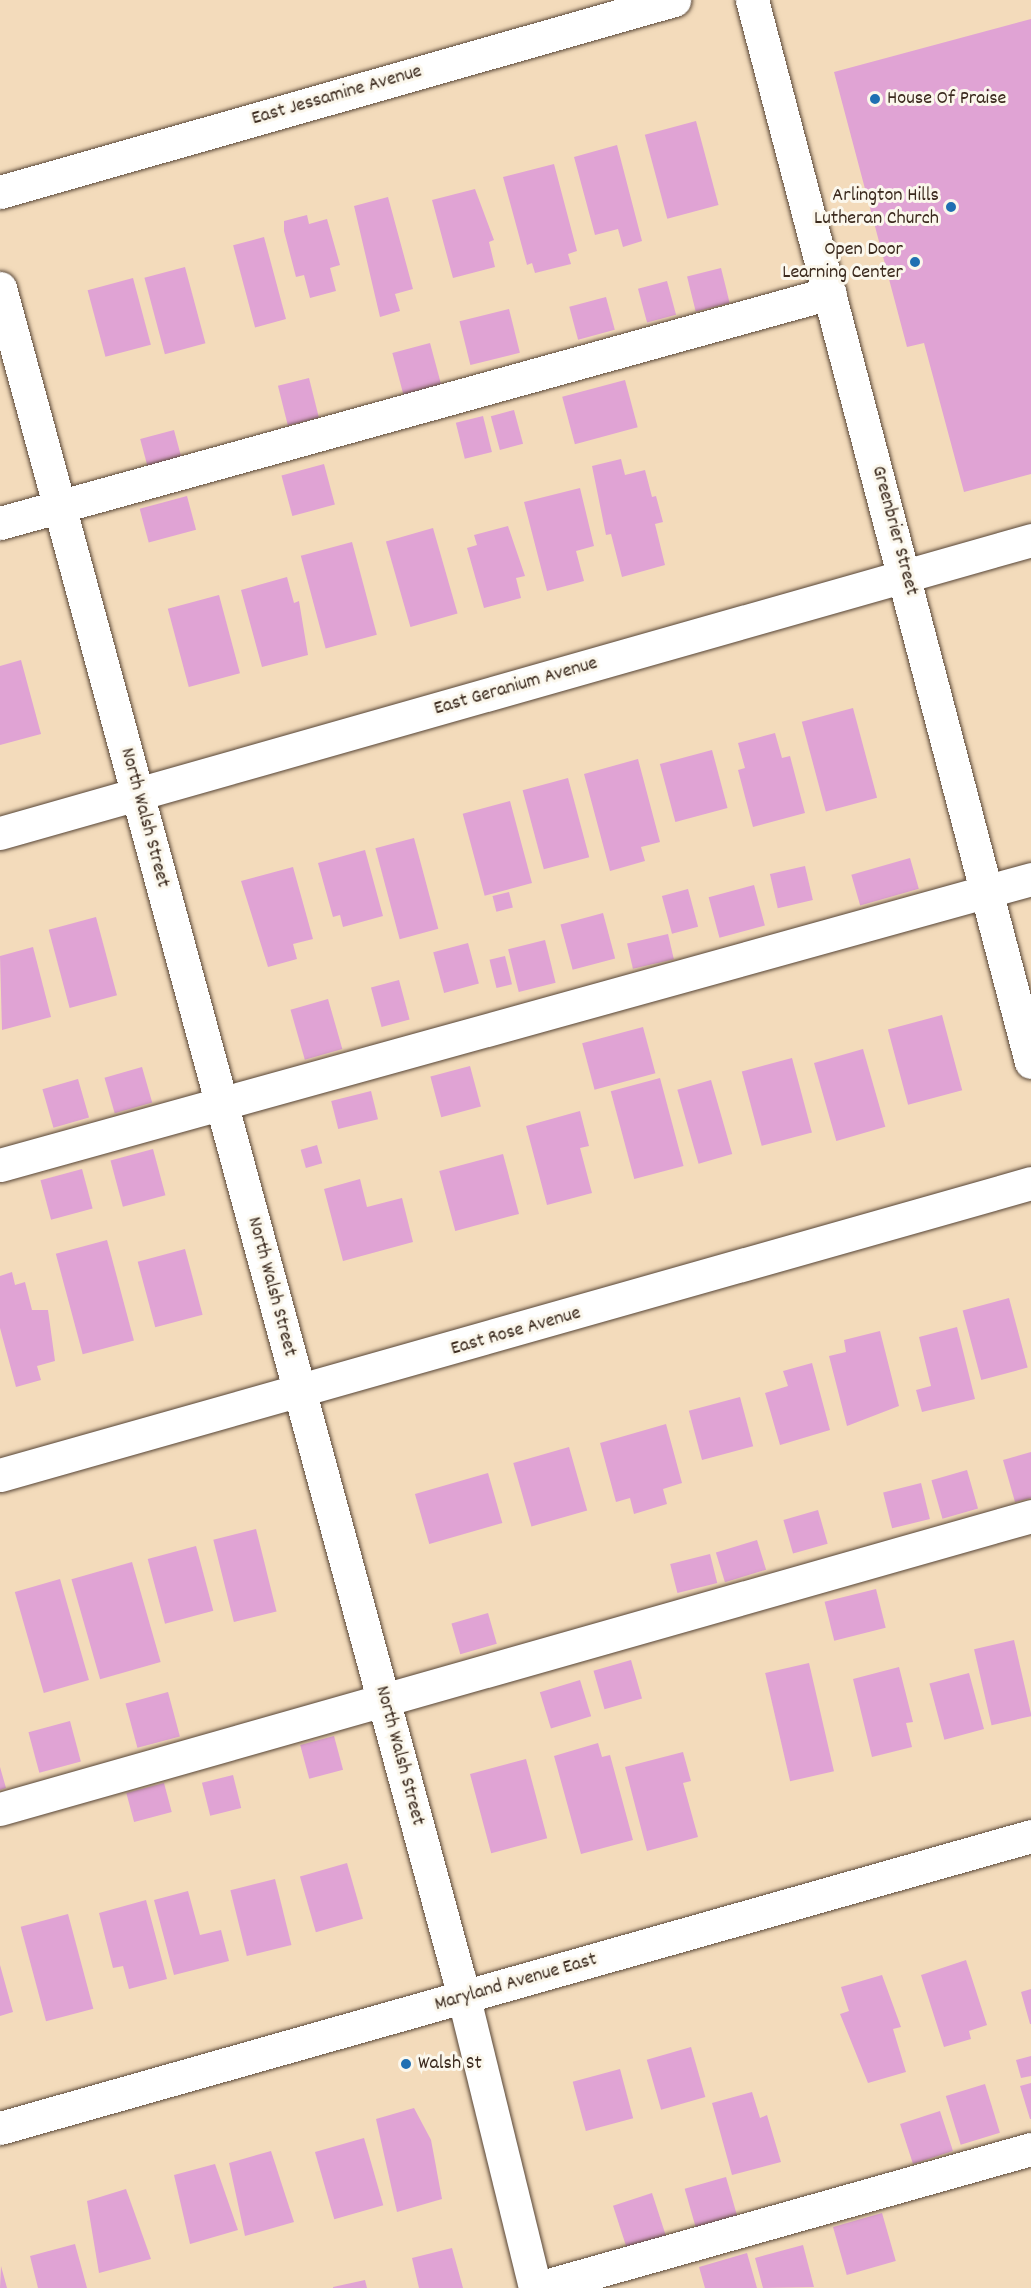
<!DOCTYPE html>
<style>
body{margin:0}
#map{position:relative;width:1031px;height:2288px;overflow:hidden;background:#f3dbbb;font-family:Dekko,sans-serif}
div>[style]{position:absolute}
[style*='--x']{left:calc(var(--x)*1px);top:calc(var(--y)*1px);width:calc(var(--w)*1px);rotate:calc(var(--a)*1deg)}
.building>*{inset:0;background:#e0a3d4;transform-origin:0 0}
.roads{filter:drop-shadow(0 0 2px #574536) drop-shadow(0 0 2px #574536)}
.minor>*{height:33px;margin:-16.5px;padding:0 16.5px;transform-origin:16.5px;border-radius:16.5px;background:#fff}
.major>*{height:33px;margin:-16.5px;padding:0 16.5px;transform-origin:16.5px;border-radius:16.5px;background:#fff}
.dots>*{width:16px;height:16px;translate:-50% -50%;box-sizing:border-box;border:3px solid #fbf7ec;border-radius:50%}
span{translate:-50% -50%;white-space:nowrap;text-align:center;line-height:1.15;-webkit-text-stroke:6px #fbf7ec;paint-order:stroke}
.street-label{font-size:20px;color:#3b2a1e}
.poi-label{font-size:20px;color:#3b2a1e}
.left{translate:0 -50%;text-align:left}
.right{translate:-100% -50%;text-align:right}
</style>
<div id="map">
<div class="building">
<div style="clip-path:polygon(1031px 19px,1031px 474px,964px 492px,924px 343px,907px 347px,834px 72px)"></div>
<div style="left:696px;top:121px;width:87px;height:53px;rotate:75deg"></div>
<div style="clip-path:polygon(617px 145px,642px 241px,623px 247px,618px 229px,595px 235px,574px 157px)"></div>
<div style="clip-path:polygon(554px 164px,577px 251px,568px 254px,571px 264px,535px 273px,532px 263px,527px 265px,503px 177px)"></div>
<div style="clip-path:polygon(475px 189px,494px 240px,489px 242px,495px 267px,453px 278px,432px 200px)"></div>
<div style="clip-path:polygon(388px 197px,413px 289px,395px 294px,400px 311px,380px 317px,354px 206px)"></div>
<div style="clip-path:polygon(307px 215px,309px 224px,327px 219px,340px 265px,330px 268px,336px 291px,310px 298px,304px 275px,296px 277px,284px 231px,284px 221px)"></div>
<div style="left:264px;top:237px;width:85px;height:32px;rotate:75deg"></div>
<div style="left:185px;top:267px;width:79px;height:42px;rotate:75deg"></div>
<div style="left:721px;top:268px;width:36px;height:35px;rotate:76deg"></div>
<div style="left:133px;top:278px;width:69px;height:47px;rotate:75deg"></div>
<div style="left:667px;top:281px;width:35px;height:30px;rotate:75deg"></div>
<div style="left:606px;top:297px;width:34px;height:38px;rotate:75deg"></div>
<div style="left:509px;top:309px;width:45px;height:51px;rotate:76deg"></div>
<div style="left:430px;top:343px;width:43px;height:39px;rotate:75deg"></div>
<div style="left:309px;top:378px;width:41px;height:32px;rotate:76deg"></div>
<div style="left:625px;top:380px;width:49px;height:65px;rotate:75deg"></div>
<div style="left:514px;top:410px;width:35px;height:24px;rotate:75deg"></div>
<div style="left:483px;top:416px;width:37px;height:28px;rotate:76deg"></div>
<div style="left:174px;top:430px;width:28px;height:35px;rotate:75deg"></div>
<div style="clip-path:polygon(621px 459px,625px 475px,645px 470px,652px 497px,656px 496px,663px 522px,655px 524px,665px 565px,622px 577px,611px 534px,606px 535px,592px 466px)"></div>
<div style="left:324px;top:464px;width:42px;height:44px;rotate:75deg"></div>
<div style="clip-path:polygon(580px 488px,594px 546px,576px 551px,584px 581px,547px 591px,524px 502px)"></div>
<div style="left:187px;top:496px;width:35px;height:49px;rotate:75deg"></div>
<div style="clip-path:polygon(508px 526px,525px 576px,516px 578px,521px 598px,484px 608px,467px 548px,477px 545px,474px 535px)"></div>
<div style="left:433px;top:528px;width:89px;height:49px;rotate:74deg"></div>
<div style="left:352px;top:542px;width:96px;height:53px;rotate:75deg"></div>
<div style="clip-path:polygon(287px 577px,294px 603px,299px 601px,308px 655px,262px 667px,241px 590px)"></div>
<div style="left:219px;top:595px;width:81px;height:53px;rotate:75deg"></div>
<div style="clip-path:polygon(21px 660px,41px 734px,0 745px,0 666px)"></div>
<div style="left:853px;top:708px;width:93px;height:53px;rotate:75deg"></div>
<div style="clip-path:polygon(775px 733px,782px 758px,790px 756px,805px 813px,753px 827px,738px 770px,745px 768px,738px 743px)"></div>
<div style="left:712px;top:750px;width:60px;height:54px;rotate:75deg"></div>
<div style="clip-path:polygon(638px 759px,660px 842px,641px 847px,645px 861px,610px 871px,584px 774px)"></div>
<div style="left:568px;top:778px;width:82px;height:47px;rotate:75deg"></div>
<div style="left:510px;top:801px;width:85px;height:49px;rotate:75deg"></div>
<div style="left:414px;top:838px;width:94px;height:40px;rotate:75deg"></div>
<div style="clip-path:polygon(365px 850px,383px 916px,343px 927px,340px 915px,333px 917px,318px 863px)"></div>
<div style="left:910px;top:858px;width:32px;height:61px;rotate:74deg"></div>
<div style="left:805px;top:866px;width:35px;height:36px;rotate:77deg"></div>
<div style="clip-path:polygon(293px 867px,313px 939px,293px 944px,297px 959px,268px 967px,241px 881px)"></div>
<div style="left:754px;top:885px;width:42px;height:47px;rotate:75deg"></div>
<div style="left:688px;top:889px;width:39px;height:27px;rotate:75deg"></div>
<div style="left:509px;top:892px;width:16px;height:17px;rotate:76deg"></div>
<div style="left:603px;top:913px;width:47px;height:44px;rotate:75deg"></div>
<div style="left:96px;top:917px;width:81px;height:49px;rotate:75deg"></div>
<div style="left:668px;top:934px;width:26px;height:42px;rotate:77deg"></div>
<div style="left:545px;top:940px;width:44px;height:38px;rotate:76deg"></div>
<div style="left:468px;top:943px;width:42px;height:36px;rotate:75deg"></div>
<div style="clip-path:polygon(33px 947px,51px 1017px,2px 1030px,0 956px)"></div>
<div style="left:505px;top:956px;width:29px;height:16px;rotate:76deg"></div>
<div style="left:399px;top:980px;width:41px;height:29px;rotate:75deg"></div>
<div style="left:328px;top:999px;width:52px;height:39px;rotate:74deg"></div>
<div style="left:942px;top:1015px;width:78px;height:56px;rotate:75deg"></div>
<div style="left:643px;top:1027px;width:48px;height:63px;rotate:75deg"></div>
<div style="left:863px;top:1049px;width:81px;height:51px;rotate:74deg"></div>
<div style="left:792px;top:1058px;width:77px;height:52px;rotate:75deg"></div>
<div style="left:470px;top:1066px;width:42px;height:41px;rotate:75deg"></div>
<div style="left:142px;top:1067px;width:37px;height:39px;rotate:74deg"></div>
<div style="left:660px;top:1078px;width:91px;height:51px;rotate:75deg"></div>
<div style="left:78px;top:1079px;width:40px;height:37px;rotate:74deg"></div>
<div style="left:711px;top:1080px;width:77px;height:35px;rotate:74deg"></div>
<div style="left:371px;top:1091px;width:29px;height:41px;rotate:76deg"></div>
<div style="clip-path:polygon(580px 1111px,589px 1146px,580px 1148px,592px 1193px,547px 1205px,526px 1126px)"></div>
<div style="left:317px;top:1145px;width:19px;height:17px;rotate:74deg"></div>
<div style="left:153px;top:1149px;width:48px;height:44px;rotate:75deg"></div>
<div style="left:503px;top:1154px;width:62px;height:66px;rotate:75deg"></div>
<div style="left:82px;top:1169px;width:41px;height:43px;rotate:75deg"></div>
<div style="clip-path:polygon(360px 1179px,367px 1207px,402px 1198px,413px 1242px,343px 1261px,324px 1189px)"></div>
<div style="left:107px;top:1240px;width:104px;height:53px;rotate:75deg"></div>
<div style="left:185px;top:1249px;width:68px;height:49px;rotate:75deg"></div>
<div style="clip-path:polygon(12px 1272px,15px 1285px,25px 1282px,32px 1310px,48px 1310px,55px 1361px,37px 1366px,41px 1380px,16px 1387px,0 1328px,0 1276px)"></div>
<div style="left:1009px;top:1298px;width:72px;height:48px;rotate:75deg"></div>
<div style="clip-path:polygon(957px 1327px,975px 1399px,922px 1412px,916px 1390px,931px 1386px,919px 1337px)"></div>
<div style="clip-path:polygon(880px 1331px,899px 1406px,847px 1426px,829px 1356px,846px 1352px,844px 1340px)"></div>
<div style="clip-path:polygon(812px 1363px,830px 1430px,780px 1445px,765px 1393px,788px 1386px,783px 1371px)"></div>
<div style="left:740px;top:1397px;width:51px;height:53px;rotate:75deg"></div>
<div style="clip-path:polygon(666px 1424px,682px 1483px,663px 1489px,667px 1504px,634px 1514px,630px 1498px,616px 1502px,600px 1443px)"></div>
<div style="left:569px;top:1447px;width:66px;height:58px;rotate:74deg"></div>
<div style="clip-path:polygon(1031px 1452px,1031px 1498px,1015px 1502px,1003px 1460px)"></div>
<div style="left:967px;top:1470px;width:40px;height:37px;rotate:74deg"></div>
<div style="left:488px;top:1473px;width:52px;height:76px;rotate:74deg"></div>
<div style="left:921px;top:1483px;width:37px;height:39px;rotate:76deg"></div>
<div style="left:818px;top:1510px;width:35px;height:36px;rotate:74deg"></div>
<div style="left:256px;top:1529px;width:85px;height:44px;rotate:76deg"></div>
<div style="left:757px;top:1540px;width:31px;height:43px;rotate:73deg"></div>
<div style="left:196px;top:1546px;width:67px;height:50px;rotate:75deg"></div>
<div style="left:710px;top:1554px;width:30px;height:41px;rotate:76deg"></div>
<div style="left:132px;top:1562px;width:104px;height:63px;rotate:74deg"></div>
<div style="left:60px;top:1579px;width:105px;height:47px;rotate:74deg"></div>
<div style="left:876px;top:1589px;width:40px;height:53px;rotate:76deg"></div>
<div style="left:488px;top:1613px;width:32px;height:38px;rotate:74deg"></div>
<div style="left:1014px;top:1640px;width:78px;height:41px;rotate:77deg"></div>
<div style="left:631px;top:1660px;width:40px;height:39px;rotate:74deg"></div>
<div style="left:809px;top:1663px;width:111px;height:45px;rotate:77deg"></div>
<div style="clip-path:polygon(899px 1667px,913px 1722px,906px 1723px,912px 1747px,872px 1757px,853px 1679px)"></div>
<div style="left:969px;top:1673px;width:58px;height:41px;rotate:75deg"></div>
<div style="left:580px;top:1680px;width:38px;height:42px;rotate:73deg"></div>
<div style="left:168px;top:1692px;width:46px;height:44px;rotate:75deg"></div>
<div style="left:70px;top:1721px;width:42px;height:43px;rotate:75deg"></div>
<div style="left:334px;top:1736px;width:35px;height:35px;rotate:75deg"></div>
<div style="clip-path:polygon(598px 1743px,602px 1757px,610px 1755px,633px 1840px,581px 1854px,554px 1756px)"></div>
<div style="clip-path:polygon(683px 1752px,691px 1781px,683px 1783px,698px 1837px,647px 1851px,625px 1767px)"></div>
<div style="left:526px;top:1759px;width:82px;height:58px;rotate:75deg"></div>
<div style="clip-path:polygon(0 1767px,6px 1788px,0 1790px)"></div>
<div style="left:233px;top:1775px;width:34px;height:32px;rotate:76deg"></div>
<div style="left:164px;top:1783px;width:30px;height:39px;rotate:75deg"></div>
<div style="left:347px;top:1863px;width:58px;height:49px;rotate:74deg"></div>
<div style="left:275px;top:1879px;width:68px;height:46px;rotate:76deg"></div>
<div style="clip-path:polygon(188px 1891px,200px 1935px,221px 1930px,229px 1961px,174px 1975px,154px 1900px)"></div>
<div style="clip-path:polygon(146px 1900px,167px 1979px,129px 1989px,123px 1966px,113px 1968px,99px 1913px)"></div>
<div style="left:68px;top:1914px;width:98px;height:49px;rotate:75deg"></div>
<div style="clip-path:polygon(966px 1960px,987px 2025px,969px 2031px,971px 2039px,944px 2047px,921px 1975px)"></div>
<div style="clip-path:polygon(0 1965px,13px 2012px,0 2016px)"></div>
<div style="clip-path:polygon(882px 1975px,901px 2027px,893px 2029px,906px 2072px,868px 2083px,840px 2014px,849px 2011px,841px 1987px)"></div>
<div style="clip-path:polygon(1031px 1989px,1031px 2024px,1030px 2024px,1021px 1992px)"></div>
<div style="left:691px;top:2047px;width:52px;height:46px;rotate:74deg"></div>
<div style="clip-path:polygon(1031px 2056px,1031px 2076px,1021px 2078px,1016px 2060px)"></div>
<div style="left:620px;top:2069px;width:51px;height:49px;rotate:75deg"></div>
<div style="clip-path:polygon(1031px 2083px,1031px 2119px,1030px 2119px,1020px 2086px)"></div>
<div style="left:985px;top:2084px;width:51px;height:41px;rotate:73deg"></div>
<div style="clip-path:polygon(752px 2092px,760px 2118px,767px 2115px,781px 2162px,732px 2175px,712px 2103px)"></div>
<div style="clip-path:polygon(414px 2108px,431px 2140px,442px 2199px,397px 2212px,376px 2119px)"></div>
<div style="left:940px;top:2111px;width:42px;height:42px;rotate:72deg"></div>
<div style="left:364px;top:2138px;width:70px;height:51px;rotate:74deg"></div>
<div style="clip-path:polygon(271px 2151px,294px 2222px,245px 2236px,229px 2163px)"></div>
<div style="clip-path:polygon(215px 2164px,238px 2230px,190px 2244px,174px 2175px)"></div>
<div style="left:726px;top:2177px;width:41px;height:43px;rotate:74deg"></div>
<div style="clip-path:polygon(126px 2189px,151px 2259px,99px 2273px,87px 2201px)"></div>
<div style="left:652px;top:2193px;width:46px;height:41px;rotate:72deg"></div>
<div style="left:882px;top:2213px;width:50px;height:51px;rotate:74deg"></div>
<div style="clip-path:polygon(75px 2244px,87px 2288px,38px 2288px,30px 2256px)"></div>
<div style="clip-path:polygon(803px 2245px,814px 2287px,763px 2288px,755px 2258px)"></div>
<div style="clip-path:polygon(452px 2248px,463px 2288px,419px 2288px,412px 2258px)"></div>
<div style="clip-path:polygon(747px 2253px,757px 2288px,705px 2288px,699px 2267px)"></div>
<div style="clip-path:polygon(1px 2266px,7px 2288px,0 2288px)"></div>
<div style="clip-path:polygon(365px 2280px,367px 2288px,333px 2288px,333px 2287px)"></div>
</div>
<div class="roads">
<div class="minor">
<div style="--x:752;--y:0;--w:1098;--a:75.28"></div>
<div style="--x:0;--y:192;--w:701;--a:-15.9"></div>
<div style="--x:0;--y:288;--w:1751;--a:74.81"></div>
<div style="--x:459;--y:1978;--w:319;--a:76.2"></div>
<div style="--x:0;--y:523;--w:861;--a:-15.49"></div>
<div style="--x:0;--y:833;--w:1072;--a:-15.86"></div>
<div style="--x:0;--y:1165;--w:1070;--a:-15.5"></div>
<div style="--x:0;--y:1475;--w:1072;--a:-15.81"></div>
<div style="--x:0;--y:1809;--w:1072;--a:-15.86"></div>
<div style="--x:538;--y:2288;--w:512;--a:-15.75"></div>
</div>
<div class="major">
<div style="--x:0;--y:2128;--w:1072;--a:-15.81"></div>
</div>
</div>
<div class="dots">
<div style="left:875px;top:99px;background:#1f6fb2"></div>
<div style="left:951px;top:207px;background:#1f6fb2"></div>
<div style="left:915px;top:262px;background:#1f6fb2"></div>
<div style="left:406px;top:2064px;background:#1f6fb2"></div>
</div>
<div class="street-label">
<span style="left:337px;top:96px;rotate:-16deg">East Jessamine Avenue</span>
<span style="left:894px;top:531px;rotate:75deg">Greenbrier Street</span>
<span style="left:516px;top:687px;rotate:-16deg">East Geranium Avenue</span>
<span style="left:144px;top:818px;rotate:75deg">North Walsh Street</span>
<span style="left:271px;top:1287px;rotate:75deg">North Walsh Street</span>
<span style="left:516px;top:1332px;rotate:-16deg">East Rose Avenue</span>
<span style="left:399px;top:1756px;rotate:75deg">North Walsh Street</span>
<span style="left:516px;top:1983px;rotate:-16deg">Maryland Avenue East</span>
</div>
<div class="poi-label">
<span class="left" style="left:887px;top:99px">House Of Praise</span>
<span class="right" style="left:939px;top:208px">Arlington Hills<br>Lutheran Church</span>
<span class="right" style="left:903px;top:262px">Open Door<br>Learning Center</span>
<span class="left" style="left:418px;top:2064px">Walsh St</span>
</div>
</div>
